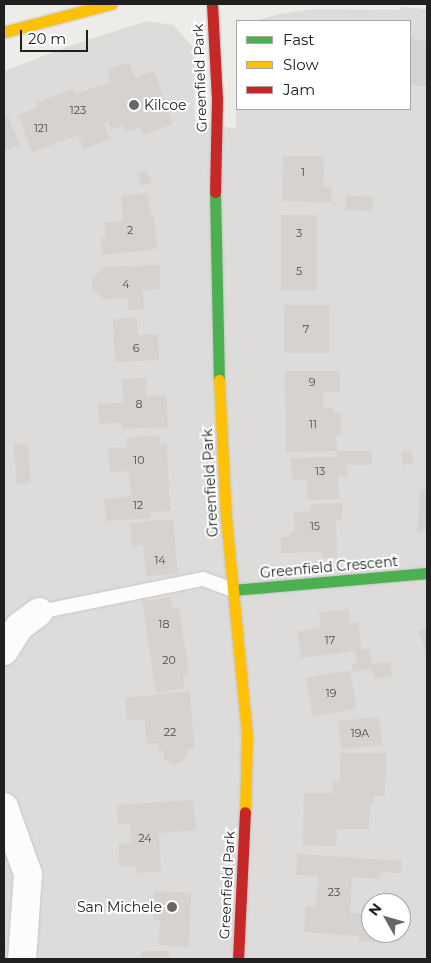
<!DOCTYPE html>
<style>
body{margin:0}
#map{position:relative;width:431px;height:963px;overflow:hidden;background:#eeece9;font-family:Montserrat,sans-serif}
div>[style]{position:absolute}
[style*='--x']{left:calc(var(--x)*1px);top:calc(var(--y)*1px);width:calc(var(--w)*1px);rotate:calc(var(--a)*1deg)}
.residential>*{inset:0;background:#dddcda}
.religious>*{inset:0;background:#dcdcda}
.building>*{inset:0;background:#d5d2d0;transform-origin:0 0}
.roads{filter:drop-shadow(0 0 1px #c7c6c5) drop-shadow(0 0 1px #c7c6c5)}
.lane>*{height:14px;margin:-7px;padding:0 7px;transform-origin:7px;border-radius:7px;background:#fcfcfc}
.street>*{height:28px;margin:-14px;padding:0 14px;transform-origin:14px;border-radius:14px;background:#fcfcfc}
.fast>*{height:11px;margin:-5.5px;padding:0 5.5px;transform-origin:5.5px;border-radius:5.5px;background:#4caf50}
.slow>*{height:11px;margin:-5.5px;padding:0 5.5px;transform-origin:5.5px;border-radius:5.5px;background:#ffc107}
.jam>*{height:11px;margin:-5.5px;padding:0 5.5px;transform-origin:5.5px;border-radius:5.5px;background:#c62828}
.dots>*{width:14px;height:14px;translate:-50% -50%;box-sizing:border-box;border:2px solid #fff;border-radius:50%}
span{translate:-50% -50%;white-space:nowrap;text-align:center;line-height:1.15;-webkit-text-stroke:4px #fff;paint-order:stroke}
.number-label{font-size:11px;color:#4d4c4c}
.number-label span{-webkit-text-stroke-width:0}
.street-label{font-size:14px;color:#202020}
.poi-label{font-size:14px;color:#202020}
.left{translate:0 -50%;text-align:left}
.right{translate:-100% -50%;text-align:right}
.frame{position:absolute;inset:0;border:5px solid #202020;pointer-events:none}
.legend{position:absolute;left:236px;top:20px;width:175px;height:90px;box-sizing:border-box;background:#fff;border:1px solid #a6a6a6;margin:0;padding:6px 9px;list-style:none;font-size:15px;color:#202020}
.legend li{display:flex;align-items:center;gap:10px;height:25px}
.legend b{width:25px;border:1px solid #a6a6a6}
.north{position:absolute;left:361px;top:893px;width:50px;height:50px;box-sizing:border-box;background:#fff;border:1px solid #a6a6a6;border-radius:50%;rotate:308deg;font-size:14px;font-weight:700;line-height:20px;text-align:center;color:#202020}
.north::after{content:'';display:block;margin:auto;width:18px;height:22px;background:#686766;clip-path:polygon(50% 0,100% 100%,50% 72%,0 100%)}
.scale{position:absolute;left:20px;top:30px;width:68px;height:22px;box-sizing:border-box;border:2px solid #202020;border-top:0;padding-left:6px;font-size:15px;line-height:18px;white-space:nowrap;color:#202020;-webkit-text-stroke:4px #fff;paint-order:stroke}
</style>
<div id="map">
<div class="residential">
<div style="clip-path:polygon(evenodd,315px 9px,427px 10px,427px 959px,4px 959px,4px 71px,72px 45px,147px 21px,173px 25px,194px 48px,195px 120px,236px 129px,237px 61px,237px 109px,410px 109px,410px 21px,255px 21px,279px 14px,315px 9px,371px 903px,401px 903px,401px 933px,371px 933px,371px 903px)"></div>
</div>
<div class="religious">
<div style="clip-path:polygon(400px 7px,427px 9px,427px 41px,415px 40px,415px 37px,410px 37px,410px 21px,399px 21px)"></div>
</div>
<div class="building">
<div style="clip-path:polygon(410px 37px,415px 37px,415px 40px,427px 41px,427px 86px,410px 85px)"></div>
<div style="clip-path:polygon(129px 62px,135px 78px,154px 71px,173px 124px,143px 135px,140px 127px,126px 132px,124px 125px,110px 130px,108px 121px,104px 123px,110px 139px,83px 149px,78px 135px,32px 152px,18px 115px,38px 107px,36px 103px,73px 89px,75px 94px,111px 82px,107px 70px)"></div>
<div style="clip-path:polygon(8px 116px,20px 145px,4px 151px,4px 118px)"></div>
<div style="clip-path:polygon(283px 156px,324px 156px,323px 187px,332px 187px,331px 202px,282px 201px)"></div>
<div style="left:147px;top:170px;width:14px;height:10px;rotate:73deg"></div>
<div style="clip-path:polygon(148px 193px,150px 215px,154px 214px,157px 249px,102px 255px,101px 237px,106px 237px,104px 223px,123px 221px,121px 196px)"></div>
<div style="left:346px;top:196px;width:27px;height:14px;rotate:2deg"></div>
<div style="left:281px;top:215px;width:36px;height:75px"></div>
<div style="clip-path:polygon(160px 265px,160px 289px,143px 290px,144px 309px,128px 310px,128px 298px,104px 299px,92px 289px,92px 279px,104px 267px)"></div>
<div style="left:284px;top:305px;width:45px;height:48px"></div>
<div style="clip-path:polygon(137px 318px,138px 335px,158px 334px,159px 360px,115px 362px,113px 319px)"></div>
<div style="clip-path:polygon(285px 371px,340px 371px,340px 392px,323px 392px,323px 408px,333px 408px,333px 413px,341px 413px,341px 435px,336px 435px,337px 451px,372px 451px,372px 465px,347px 465px,348px 477px,338px 477px,339px 499px,307px 500px,307px 480px,292px 480px,291px 458px,337px 457px,337px 451px,286px 452px)"></div>
<div style="clip-path:polygon(146px 378px,147px 396px,166px 395px,168px 427px,123px 429px,122px 422px,99px 424px,98px 404px,123px 403px,122px 379px)"></div>
<div style="clip-path:polygon(159px 435px,160px 444px,167px 443px,170px 511px,150px 512px,151px 518px,106px 521px,104px 499px,132px 496px,128px 471px,110px 472px,108px 448px,127px 447px,126px 438px)"></div>
<div style="left:28px;top:444px;width:39px;height:14px;rotate:86deg"></div>
<div style="clip-path:polygon(412px 451px,413px 463px,403px 465px,401px 452px)"></div>
<div style="clip-path:polygon(427px 489px,427px 530px,417px 532px,420px 491px)"></div>
<div style="clip-path:polygon(342px 503px,342px 519px,336px 520px,337px 557px,323px 558px,323px 552px,281px 553px,281px 537px,290px 537px,290px 532px,295px 532px,294px 512px,311px 511px,311px 504px)"></div>
<div style="clip-path:polygon(173px 519px,178px 574px,146px 576px,143px 545px,132px 546px,130px 523px)"></div>
<div style="clip-path:polygon(171px 597px,172px 608px,179px 607px,189px 674px,183px 675px,185px 688px,156px 693px,142px 601px)"></div>
<div style="clip-path:polygon(348px 609px,350px 623px,358px 622px,362px 650px,370px 648px,372px 664px,390px 662px,392px 676px,374px 679px,372px 669px,353px 672px,352px 664px,357px 663px,355px 651px,301px 658px,297px 631px,321px 628px,319px 613px)"></div>
<div style="clip-path:polygon(427px 628px,427px 655px,418px 631px)"></div>
<div style="left:350px;top:670px;width:39px;height:45px;rotate:80deg"></div>
<div style="clip-path:polygon(189px 691px,195px 748px,187px 749px,188px 756px,181px 762px,173px 764px,164px 760px,163px 750px,159px 751px,158px 743px,147px 744px,145px 719px,127px 721px,125px 698px)"></div>
<div style="left:379px;top:717px;width:28px;height:41px;rotate:84deg"></div>
<div style="clip-path:polygon(340px 753px,386px 753px,385px 796px,374px 796px,374px 803px,370px 803px,369px 829px,337px 829px,336px 846px,303px 845px,304px 793px,333px 793px,333px 782px,340px 782px)"></div>
<div style="clip-path:polygon(193px 800px,196px 830px,159px 833px,161px 871px,136px 873px,135px 865px,120px 867px,118px 844px,131px 843px,130px 823px,118px 824px,117px 805px)"></div>
<div style="clip-path:polygon(297px 854px,402px 861px,401px 873px,380px 872px,380px 879px,352px 877px,350px 913px,371px 914px,371px 933px,380px 933px,379px 942px,359px 941px,359px 936px,304px 932px,305px 906px,316px 906px,318px 876px,296px 875px)"></div>
<div style="clip-path:polygon(154px 891px,191px 893px,189px 947px,159px 945px,160px 921px,153px 920px)"></div>
<div style="left:141px;top:951px;width:28px;height:8px"></div>
</div>
<div class="roads">
<div class="lane">
<div style="--x:39;--y:612;--w:167;--a:-11.4"></div>
<div style="--x:203;--y:579;--w:32;--a:20"></div>
</div>
<div class="street">
<div style="--x:4;--y:651;--w:28;--a:-58"></div>
<div style="--x:19;--y:627;--w:25;--a:-37"></div>
<div style="--x:4;--y:807;--w:71;--a:70.3"></div>
<div style="--x:28;--y:874;--w:85;--a:94"></div>
</div>
<div class="fast">
<div style="--x:215;--y:192;--w:188;--a:88.8"></div>
<div style="--x:233;--y:590;--w:195;--a:-5"></div>
</div>
<div class="slow">
<div style="--x:4;--y:32;--w:111;--a:-14.7"></div>
<div style="--x:219;--y:380;--w:137;--a:87.1"></div>
<div style="--x:226;--y:517;--w:221;--a:84.5"></div>
<div style="--x:247;--y:737;--w:75;--a:91.5"></div>
</div>
<div class="jam">
<div style="--x:212;--y:4;--w:95;--a:87"></div>
<div style="--x:217;--y:99;--w:93;--a:91.2"></div>
<div style="--x:238;--y:959;--w:147;--a:-87.3"></div>
</div>
</div>
<div class="dots">
<div style="left:134px;top:105px;background:#686766"></div>
<div style="left:172px;top:907px;background:#686766"></div>
</div>
<div class="number-label">
<span style="left:78px;top:110px">123</span>
<span style="left:41px;top:128px">121</span>
<span style="left:303px;top:172px">1</span>
<span style="left:130px;top:230px">2</span>
<span style="left:299px;top:233px">3</span>
<span style="left:299px;top:271px">5</span>
<span style="left:126px;top:284px">4</span>
<span style="left:306px;top:329px">7</span>
<span style="left:136px;top:348px">6</span>
<span style="left:312px;top:382px">9</span>
<span style="left:139px;top:404px">8</span>
<span style="left:313px;top:424px">11</span>
<span style="left:139px;top:460px">10</span>
<span style="left:320px;top:471px">13</span>
<span style="left:138px;top:505px">12</span>
<span style="left:315px;top:526px">15</span>
<span style="left:160px;top:560px">14</span>
<span style="left:164px;top:624px">18</span>
<span style="left:330px;top:640px">17</span>
<span style="left:169px;top:660px">20</span>
<span style="left:331px;top:693px">19</span>
<span style="left:170px;top:732px">22</span>
<span style="left:360px;top:733px">19A</span>
<span style="left:145px;top:838px">24</span>
<span style="left:334px;top:892px">23</span>
</div>
<div class="street-label">
<span style="left:200px;top:78px;rotate:-92deg">Greenfield Park</span>
<span style="left:210px;top:483px;rotate:-93deg">Greenfield Park</span>
<span style="left:329px;top:567px;rotate:-5deg">Greenfield Crescent</span>
<span style="left:227px;top:885px;rotate:-87deg">Greenfield Park</span>
</div>
<div class="poi-label">
<span class="left" style="left:144px;top:105px">Kilcoe</span>
<span class="right" style="left:162px;top:907px">San Michele</span>
</div>
<div class="frame"></div>
<ul class="legend">
<li><b style="height:6px;background:#4caf50"></b>Fast</li>
<li><b style="height:6px;background:#ffc107"></b>Slow</li>
<li><b style="height:6px;background:#c62828"></b>Jam</li>
</ul>
<div class="north">N</div>
<div class="scale">20 m</div>
</div>
